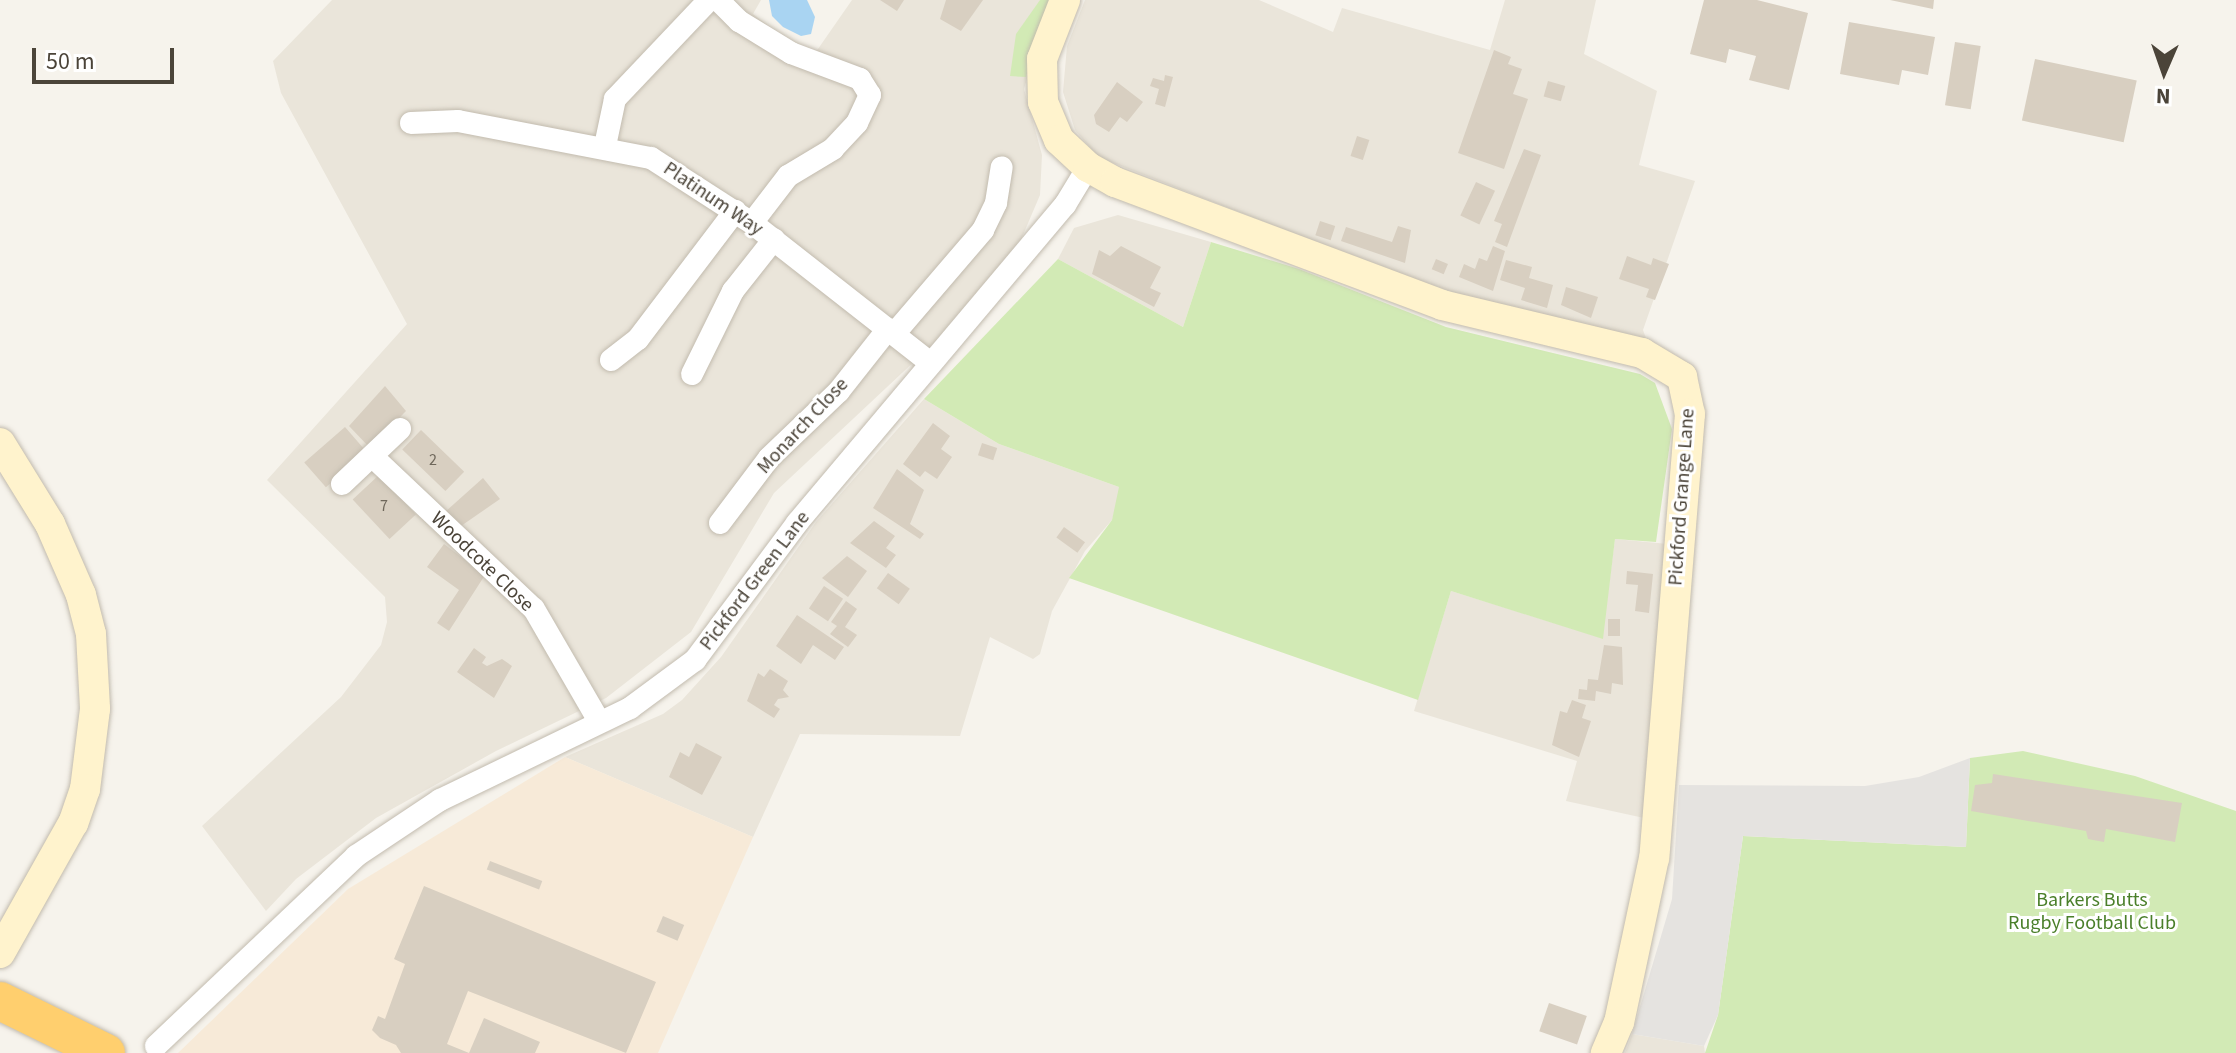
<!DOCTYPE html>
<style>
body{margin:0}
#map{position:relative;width:2236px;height:1053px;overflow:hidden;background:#f6f3ec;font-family:"Source Sans 3",sans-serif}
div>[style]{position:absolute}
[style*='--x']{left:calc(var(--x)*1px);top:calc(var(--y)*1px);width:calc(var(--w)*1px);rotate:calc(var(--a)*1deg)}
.residential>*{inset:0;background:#eae5da}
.commercial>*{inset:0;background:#f7ead8}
.green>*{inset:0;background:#d2eab5}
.parking>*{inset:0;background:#e5e3e0}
.water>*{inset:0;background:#a9d4f2}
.building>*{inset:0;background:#d8cfc1;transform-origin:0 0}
.roads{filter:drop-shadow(0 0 2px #c2bbae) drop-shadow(0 0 2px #c2bbae)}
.street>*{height:22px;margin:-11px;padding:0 11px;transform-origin:11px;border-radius:11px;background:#fff}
.secondary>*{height:30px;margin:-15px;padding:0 15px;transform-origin:15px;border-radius:15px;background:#fff3cd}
.highway>*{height:38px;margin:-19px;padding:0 19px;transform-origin:19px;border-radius:19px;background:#ffcf6e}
span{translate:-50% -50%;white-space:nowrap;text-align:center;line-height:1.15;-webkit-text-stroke:6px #fff;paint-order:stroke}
.number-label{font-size:16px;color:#6e675b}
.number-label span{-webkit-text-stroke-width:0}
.street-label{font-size:20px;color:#4b4439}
.park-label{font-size:20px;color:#4a7f2a}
.north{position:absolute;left:2124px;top:32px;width:80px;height:80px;-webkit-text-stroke:6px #fff;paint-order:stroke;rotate:182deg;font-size:22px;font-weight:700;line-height:32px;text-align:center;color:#4b4439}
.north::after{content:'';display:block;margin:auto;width:28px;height:36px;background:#4b4439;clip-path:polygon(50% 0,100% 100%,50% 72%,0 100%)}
.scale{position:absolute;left:32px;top:48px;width:142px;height:36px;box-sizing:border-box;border:4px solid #4b4439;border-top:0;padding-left:10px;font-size:24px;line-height:28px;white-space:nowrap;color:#4b4439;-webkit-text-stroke:6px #fff;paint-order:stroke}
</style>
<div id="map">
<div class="residential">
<div style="clip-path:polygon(332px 0,761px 0,753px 14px,811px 59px,852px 0,1050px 0,1024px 89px,1042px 155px,1040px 195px,1020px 242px,950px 328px,774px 493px,691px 632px,606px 698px,496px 751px,376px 818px,296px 879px,266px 911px,202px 826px,341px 697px,381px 645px,387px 622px,385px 597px,267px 480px,407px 324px,281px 93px,273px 61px)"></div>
<div style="clip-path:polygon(1085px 0,1259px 0,1333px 32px,1342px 8px,1490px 50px,1505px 0,1596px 0,1584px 54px,1657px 91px,1639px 165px,1695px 181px,1643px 330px,1649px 347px,1513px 312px,1404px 276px,1098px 157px,1075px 130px,1063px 92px,1067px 46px)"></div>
<div style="clip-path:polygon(1118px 215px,1211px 242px,1183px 327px,1058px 259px,1074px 228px)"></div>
<div style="clip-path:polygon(924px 399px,999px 444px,1119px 487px,1120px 494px,1112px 520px,1085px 551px,1052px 611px,1040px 654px,1033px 659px,990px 637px,960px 736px,800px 734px,753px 837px,565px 757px,663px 714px,682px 700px,721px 657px,816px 522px)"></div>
<div style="clip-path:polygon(1615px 539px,1668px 544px,1644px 818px,1566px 801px,1577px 761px,1414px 711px,1451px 591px,1602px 638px)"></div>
<div style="clip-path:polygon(1632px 1034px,1704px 1046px,1705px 1053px,1625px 1053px)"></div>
</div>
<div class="commercial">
<div style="clip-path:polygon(565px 757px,753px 837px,658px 1053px,178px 1053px,348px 889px)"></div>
</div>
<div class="green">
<div style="clip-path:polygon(1040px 0,1050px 0,1026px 77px,1010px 76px,1016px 34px)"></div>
<div style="clip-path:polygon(1211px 242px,1299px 269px,1446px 327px,1640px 374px,1655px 383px,1672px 429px,1656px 542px,1615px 539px,1603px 639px,1451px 591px,1418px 700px,1069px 578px,1112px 520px,1119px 487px,999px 444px,924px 399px,1058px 259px,1183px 327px)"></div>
<div style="clip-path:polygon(2023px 751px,2135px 776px,2236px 811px,2236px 1053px,1705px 1053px,1718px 1015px,1743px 836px,1966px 847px,1970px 758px)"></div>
</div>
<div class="parking">
<div style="clip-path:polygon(1970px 758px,1966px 847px,1743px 836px,1718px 1015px,1704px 1046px,1632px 1034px,1672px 899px,1679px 785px,1865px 786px,1919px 777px)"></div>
</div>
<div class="water">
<div style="clip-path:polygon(769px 0,807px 0,815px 17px,811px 34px,801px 36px,783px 27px,772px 16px)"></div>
</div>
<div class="building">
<div style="clip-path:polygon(880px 0,904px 0,897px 11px)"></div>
<div style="clip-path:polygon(946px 0,983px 0,961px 31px,940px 19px)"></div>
<div style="clip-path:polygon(1704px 0,1757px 0,1808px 13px,1789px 90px,1749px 80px,1756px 56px,1729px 49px,1726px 63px,1690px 54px)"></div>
<div style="clip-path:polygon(1890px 0,1934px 0,1933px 9px)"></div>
<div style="clip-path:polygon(1849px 22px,1935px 37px,1928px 75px,1902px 70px,1899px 85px,1840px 74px)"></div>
<div style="left:1955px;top:42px;width:26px;height:64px;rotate:9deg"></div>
<div style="clip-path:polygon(1494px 50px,1511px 57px,1508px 64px,1522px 69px,1513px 94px,1528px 99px,1504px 169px,1458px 153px)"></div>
<div style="left:2035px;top:59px;width:104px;height:63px;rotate:12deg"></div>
<div style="clip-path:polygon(1165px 75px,1173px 77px,1165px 107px,1155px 104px,1159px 89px,1150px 86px,1153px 78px,1164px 81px)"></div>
<div style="left:1548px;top:81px;width:18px;height:16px;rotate:16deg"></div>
<div style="clip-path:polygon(1117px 82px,1143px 102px,1127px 122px,1120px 117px,1109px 132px,1096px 124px,1094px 115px)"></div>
<div style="left:1357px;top:136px;width:13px;height:21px;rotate:18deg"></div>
<div style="clip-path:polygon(1524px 149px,1541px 155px,1507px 247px,1495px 242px,1502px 224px,1494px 221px)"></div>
<div style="left:1476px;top:182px;width:21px;height:37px;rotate:25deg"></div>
<div style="left:1320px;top:221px;width:16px;height:15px;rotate:18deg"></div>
<div style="clip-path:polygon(1398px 226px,1411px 230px,1405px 263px,1341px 241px,1346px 227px,1392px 242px)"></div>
<div style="clip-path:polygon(1121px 246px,1161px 267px,1150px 288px,1161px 293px,1154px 307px,1092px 274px,1099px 250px,1110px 256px)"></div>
<div style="clip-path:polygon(1493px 246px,1505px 251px,1493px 291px,1459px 277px,1464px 264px,1475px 269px,1479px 258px,1487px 261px)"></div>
<div style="clip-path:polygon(1627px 256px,1651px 265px,1653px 258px,1669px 264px,1655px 300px,1646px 297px,1649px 289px,1619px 279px)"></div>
<div style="left:1436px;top:259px;width:13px;height:11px;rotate:23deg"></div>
<div style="clip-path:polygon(1506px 260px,1532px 267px,1529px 278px,1553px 285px,1547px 308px,1521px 300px,1525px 288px,1500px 280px)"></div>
<div style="clip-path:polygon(1566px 287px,1598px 297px,1591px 318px,1561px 305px)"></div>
<div style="clip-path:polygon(385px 386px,406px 411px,370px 448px,349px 426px)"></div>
<div style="clip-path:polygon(933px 423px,950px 436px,941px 449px,952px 457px,937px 479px,925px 471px,920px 477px,903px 464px)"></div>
<div style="left:345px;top:427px;width:33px;height:54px;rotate:49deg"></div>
<div style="left:421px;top:430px;width:60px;height:27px;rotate:44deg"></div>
<div style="left:982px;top:443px;width:16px;height:13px;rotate:18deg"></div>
<div style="clip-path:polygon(897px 469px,924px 490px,910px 524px,924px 534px,920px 539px,873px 508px)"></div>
<div style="left:379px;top:475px;width:54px;height:36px;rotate:47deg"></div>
<div style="clip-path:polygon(483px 478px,500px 499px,461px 526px,445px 512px)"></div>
<div style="clip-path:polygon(874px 521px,895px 536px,886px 548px,896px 555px,886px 568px,850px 543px)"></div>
<div style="left:1064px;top:527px;width:26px;height:13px;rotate:36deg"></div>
<div style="clip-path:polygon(444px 544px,485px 575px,449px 631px,437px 623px,459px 590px,427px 567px)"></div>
<div style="clip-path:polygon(847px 556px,867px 571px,848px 597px,822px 578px)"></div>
<div style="clip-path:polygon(1627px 571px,1653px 574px,1649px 613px,1635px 611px,1638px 585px,1626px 584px)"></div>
<div style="left:888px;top:573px;width:27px;height:19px;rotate:36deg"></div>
<div style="left:824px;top:586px;width:23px;height:27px;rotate:34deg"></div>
<div style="clip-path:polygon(846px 601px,857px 609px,845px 627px,857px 635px,848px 647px,830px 634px,837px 626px,831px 622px)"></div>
<div style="clip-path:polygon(797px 615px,844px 647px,835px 660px,813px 645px,801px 664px,776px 646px)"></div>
<div style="left:1608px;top:619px;width:12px;height:17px"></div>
<div style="clip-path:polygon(1604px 645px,1622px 647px,1623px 685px,1612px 683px,1611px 694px,1596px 691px,1595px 701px,1578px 699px,1579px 689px,1587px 690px,1588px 679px,1598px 680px)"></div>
<div style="clip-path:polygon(474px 648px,486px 657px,482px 663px,487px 666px,502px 659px,512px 666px,494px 698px,457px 672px)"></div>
<div style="clip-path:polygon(770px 669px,788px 681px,783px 690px,789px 697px,778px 699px,774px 705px,780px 709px,774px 718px,747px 701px,758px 673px,764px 677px)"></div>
<div style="clip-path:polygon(1572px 700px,1586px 705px,1582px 718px,1591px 721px,1579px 757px,1552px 745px,1560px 711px,1567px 713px)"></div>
<div style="clip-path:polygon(696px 743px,722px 757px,702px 795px,669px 777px,680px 752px,689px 757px)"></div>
<div style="clip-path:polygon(1993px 774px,2182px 803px,2175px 842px,2106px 829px,2104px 842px,2088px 839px,2086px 831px,1971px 811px,1975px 785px,1992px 783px)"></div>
<div style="left:490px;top:861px;width:56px;height:9px;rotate:21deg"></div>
<div style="clip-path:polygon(424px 886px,656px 982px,626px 1053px,468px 991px,447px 1044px,469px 1053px,401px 1053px,396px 1045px,380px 1038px,372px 1030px,378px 1016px,385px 1019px,405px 964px,394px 959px)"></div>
<div style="left:663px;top:916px;width:23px;height:17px;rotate:23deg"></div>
<div style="left:1549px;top:1003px;width:40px;height:30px;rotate:19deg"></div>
<div style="clip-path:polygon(484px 1018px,540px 1042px,535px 1053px,469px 1053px)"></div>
</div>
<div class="roads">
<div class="street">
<div style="--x:718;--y:0;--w:30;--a:45"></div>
<div style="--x:739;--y:21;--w:61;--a:31.6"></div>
<div style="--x:791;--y:53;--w:74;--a:20.6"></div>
<div style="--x:860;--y:79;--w:19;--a:58"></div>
<div style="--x:870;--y:95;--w:31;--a:115"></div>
<div style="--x:857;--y:123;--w:35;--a:133"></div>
<div style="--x:833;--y:149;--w:52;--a:149"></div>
<div style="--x:788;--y:176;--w:59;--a:127.5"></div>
<div style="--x:411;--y:123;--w:47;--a:-2.4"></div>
<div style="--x:458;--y:121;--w:197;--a:10.9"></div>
<div style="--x:651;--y:158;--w:120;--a:32.8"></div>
<div style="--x:752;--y:223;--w:225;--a:38.1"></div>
<div style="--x:605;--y:146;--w:48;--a:-78"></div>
<div style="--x:615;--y:99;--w:137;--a:-46.5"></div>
<div style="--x:894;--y:334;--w:137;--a:-49.4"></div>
<div style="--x:983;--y:230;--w:30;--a:-64"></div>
<div style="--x:996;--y:203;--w:36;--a:-81"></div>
<div style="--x:611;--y:360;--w:34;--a:-38"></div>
<div style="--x:638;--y:339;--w:161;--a:-52.8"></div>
<div style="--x:692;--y:374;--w:93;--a:-63.7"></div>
<div style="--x:733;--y:291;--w:66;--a:-51.7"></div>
<div style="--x:373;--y:457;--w:221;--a:43.4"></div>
<div style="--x:534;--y:609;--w:129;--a:59.9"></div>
<div style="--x:342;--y:484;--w:80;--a:-43.5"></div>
<div style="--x:720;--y:523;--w:81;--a:-53"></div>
<div style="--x:769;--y:458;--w:97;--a:-43.7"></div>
<div style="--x:839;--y:391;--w:79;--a:-51.7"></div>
<div style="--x:156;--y:1046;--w:276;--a:-43.5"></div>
<div style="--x:356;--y:856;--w:101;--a:-33.7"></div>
<div style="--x:440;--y:800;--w:211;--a:-25.8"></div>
<div style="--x:630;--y:708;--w:81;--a:-36.4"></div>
<div style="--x:695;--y:660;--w:171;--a:-53.3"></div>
<div style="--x:797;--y:523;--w:416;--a:-49.9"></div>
<div style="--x:1065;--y:205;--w:44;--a:-58.8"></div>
</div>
<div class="secondary">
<div style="--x:1065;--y:0;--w:63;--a:111.3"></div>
<div style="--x:1042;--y:59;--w:43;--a:88.7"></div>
<div style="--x:1043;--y:102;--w:41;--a:67.2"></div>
<div style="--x:1059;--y:140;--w:40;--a:43"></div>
<div style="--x:1088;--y:167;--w:31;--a:29"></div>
<div style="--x:1115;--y:182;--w:349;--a:20.6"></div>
<div style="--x:1442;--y:305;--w:206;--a:13.5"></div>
<div style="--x:1642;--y:353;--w:47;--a:31"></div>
<div style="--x:1682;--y:377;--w:38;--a:78"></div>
<div style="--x:1690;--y:414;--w:445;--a:94.6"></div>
<div style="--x:1654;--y:858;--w:168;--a:102"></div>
<div style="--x:1619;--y:1022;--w:34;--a:113"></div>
<div style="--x:0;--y:443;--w:95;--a:58.3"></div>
<div style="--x:50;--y:524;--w:77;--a:66.4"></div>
<div style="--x:81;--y:595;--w:40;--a:75.6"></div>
<div style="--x:91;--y:634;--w:75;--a:86.9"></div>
<div style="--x:95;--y:709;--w:81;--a:97.1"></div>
<div style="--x:85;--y:789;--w:36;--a:109"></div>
<div style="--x:73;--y:823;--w:149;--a:119.3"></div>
</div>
<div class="highway">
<div style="--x:0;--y:1001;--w:118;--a:26.1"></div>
</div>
</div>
<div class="number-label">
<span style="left:433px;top:460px">2</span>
<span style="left:384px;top:506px">7</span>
</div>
<div class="street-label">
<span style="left:713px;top:199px;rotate:34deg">Platinum Way</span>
<span style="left:803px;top:426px;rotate:-47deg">Monarch Close</span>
<span style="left:1682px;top:497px;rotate:-86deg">Pickford Grange Lane</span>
<span style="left:482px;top:562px;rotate:44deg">Woodcote Close</span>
<span style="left:755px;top:581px;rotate:-53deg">Pickford Green Lane</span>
</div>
<div class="park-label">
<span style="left:2092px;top:912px">Barkers Butts<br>Rugby Football Club</span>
</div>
<div class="north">N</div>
<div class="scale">50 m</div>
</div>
